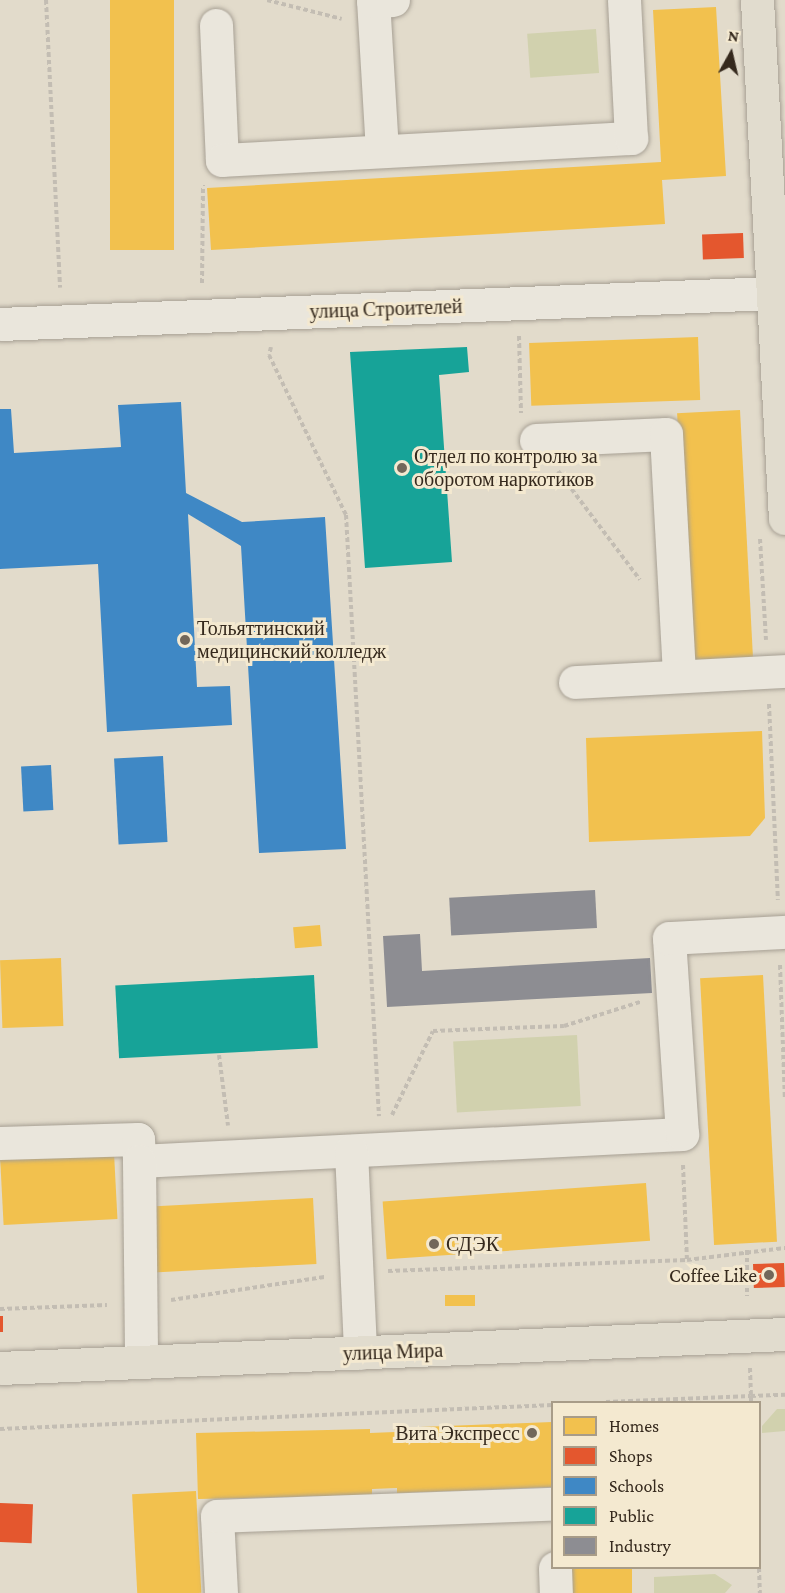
<!DOCTYPE html>
<meta charset="utf-8">
<style>
body{margin:0}
#map{position:relative;width:785px;height:1593px;overflow:hidden;background:#e2dbcb;font-family:"Crimson Pro",serif}
div>[style]{position:absolute}
[style*='--x']{left:calc(var(--x)*1px);top:calc(var(--y)*1px);width:calc(var(--w)*1px);rotate:calc(var(--a)*1deg)}
.green>*{inset:0;background:#d1d1ae;transform-origin:0 0}
.homes>*{inset:0;background:#f2c14e;transform-origin:0 0}
.shops>*{inset:0;background:#e4572e;transform-origin:0 0}
.schools>*{inset:0;background:#3f88c5;transform-origin:0 0}
.public>*{inset:0;background:#17a398;transform-origin:0 0}
.industry>*{inset:0;background:#8d8d92;transform-origin:0 0}
.path>*{height:4px;margin-top:-2px;transform-origin:0;background:repeating-linear-gradient(90deg,#c3bdb3 0 4.5px,transparent 0 7.5px)}
.roads{filter:drop-shadow(0 0 2px #a7a094) drop-shadow(0 0 2px #a7a094)}
.minor>*{height:33px;margin:-16.5px;padding:0 16.5px;transform-origin:16.5px;border-radius:16.5px;background:#eae6dc}
.major>*{height:33px;margin:-16.5px;padding:0 16.5px;transform-origin:16.5px;border-radius:16.5px;background:#e1dcce}
.dots>*{width:16px;height:16px;translate:-50% -50%;box-sizing:border-box;border:3px solid #f4e9d0;border-radius:50%}
span{translate:-50% -50%;white-space:nowrap;text-align:center;line-height:1.15;-webkit-text-stroke:6px #f4e9d0;paint-order:stroke}
.street-label{font-size:20px;color:#35291d}
.poi-label{font-size:20px;color:#35291d}
.left{translate:0 -50%;text-align:left}
.right{translate:-100% -50%;text-align:right}
.legend{position:absolute;left:551px;top:1401px;width:210px;height:168px;box-sizing:border-box;background:#f4e9d0;border:2px solid #a89c88;margin:0;padding:8px 10px;list-style:none;font-size:18px;color:#35291d}
.legend li{display:flex;align-items:center;gap:12px;height:30px}
.legend b{width:30px;border:2px solid #a89c88}
.north{position:absolute;left:701px;top:24px;width:60px;height:60px;-webkit-text-stroke:4px #f4e9d0;paint-order:stroke;rotate:8deg;font-size:16px;font-weight:700;line-height:24px;text-align:center;color:#35291d}
.north::after{content:'';display:block;margin:auto;width:21px;height:27px;background:#35291d;clip-path:polygon(50% 0,100% 100%,50% 72%,0 100%)}
</style>
<div id="map">
<div class="green">
<div style="left:596px;top:29px;width:44px;height:69px;rotate:86deg"></div>
<div style="left:577px;top:1035px;width:71px;height:124px;rotate:87deg"></div>
<div style="clip-path:polygon(777px 1409px,785px 1409px,785px 1431px,762px 1433px,762px 1426px)"></div>
<div style="clip-path:polygon(715px 1574px,732px 1585px,725px 1593px,654px 1593px,654px 1577px)"></div>
</div>
<div class="homes">
<div style="left:110px;top:0;width:64px;height:250px"></div>
<div style="clip-path:polygon(716px 7px,726px 176px,662px 180px,665px 224px,211px 250px,207px 188px,661px 162px,653px 10px)"></div>
<div style="left:698px;top:337px;width:63px;height:169px;rotate:88deg"></div>
<div style="left:740px;top:410px;width:260px;height:63px;rotate:87deg"></div>
<div style="clip-path:polygon(762px 731px,765px 818px,750px 836px,589px 842px,586px 738px)"></div>
<div style="left:320px;top:925px;width:21px;height:27px;rotate:85deg"></div>
<div style="left:61px;top:958px;width:68px;height:61px;rotate:88deg"></div>
<div style="left:763px;top:975px;width:267px;height:63px;rotate:87deg"></div>
<div style="left:114px;top:1153px;width:66px;height:114px;rotate:87deg"></div>
<div style="left:646px;top:1183px;width:58px;height:264px;rotate:86deg"></div>
<div style="left:313px;top:1198px;width:66px;height:172px;rotate:87deg"></div>
<div style="left:475px;top:1295px;width:11px;height:30px;rotate:90deg"></div>
<div style="clip-path:polygon(552px 1422px,552px 1487px,397px 1493px,397px 1488px,372px 1489px,372px 1495px,198px 1499px,196px 1433px,370px 1429px,370px 1433px,395px 1432px,394px 1428px)"></div>
<div style="left:196px;top:1491px;width:102px;height:64px;rotate:87deg"></div>
<div style="left:564px;top:1568px;width:68px;height:25px"></div>
</div>
<div class="shops">
<div style="left:743px;top:233px;width:25px;height:41px;rotate:88deg"></div>
<div style="left:784px;top:1263px;width:24px;height:31px;rotate:88deg"></div>
<div style="left:0;top:1316px;width:3px;height:16px"></div>
<div style="left:0;top:1503px;width:33px;height:39px;rotate:2deg"></div>
</div>
<div class="schools">
<div style="clip-path:polygon(181px 402px,186px 493px,242px 522px,325px 517px,346px 849px,259px 853px,241px 546px,188px 514px,197px 687px,230px 686px,232px 725px,107px 732px,98px 564px,0 569px,0 409px,11px 409px,14px 453px,121px 447px,118px 405px)"></div>
<div style="left:163px;top:756px;width:86px;height:49px;rotate:87deg"></div>
<div style="left:51px;top:765px;width:45px;height:30px;rotate:87deg"></div>
</div>
<div class="public">
<div style="clip-path:polygon(467px 347px,469px 372px,439px 375px,452px 562px,365px 568px,350px 352px)"></div>
<div style="left:314px;top:975px;width:73px;height:199px;rotate:87deg"></div>
</div>
<div class="industry">
<div style="left:595px;top:890px;width:38px;height:146px;rotate:87deg"></div>
<div style="clip-path:polygon(420px 934px,422px 971px,650px 958px,652px 993px,387px 1007px,383px 936px)"></div>
</div>
<div class="path">
<div style="--x:46;--y:0;--w:288;--a:87.2"></div>
<div style="--x:267;--y:0;--w:77;--a:14.2"></div>
<div style="--x:202;--y:283;--w:98;--a:-89.4"></div>
<div style="--x:519;--y:336;--w:77;--a:88.5"></div>
<div style="--x:271;--y:347;--w:8;--a:104"></div>
<div style="--x:269;--y:355;--w:178;--a:64.3"></div>
<div style="--x:346;--y:515;--w:602;--a:86.86"></div>
<div style="--x:558;--y:471;--w:136;--a:53"></div>
<div style="--x:760;--y:539;--w:101;--a:86.6"></div>
<div style="--x:769;--y:704;--w:196;--a:87.4"></div>
<div style="--x:780;--y:965;--w:134;--a:87.9"></div>
<div style="--x:219;--y:1055;--w:71;--a:82.7"></div>
<div style="--x:392;--y:1115;--w:93;--a:-64"></div>
<div style="--x:433;--y:1031;--w:131;--a:-2.2"></div>
<div style="--x:564;--y:1026;--w:80;--a:-17.5"></div>
<div style="--x:683;--y:1165;--w:95;--a:87.6"></div>
<div style="--x:747;--y:1250;--w:46;--a:90"></div>
<div style="--x:388;--y:1271;--w:299;--a:-2.1"></div>
<div style="--x:687;--y:1260;--w:99;--a:-7"></div>
<div style="--x:171;--y:1300;--w:155;--a:-8.5"></div>
<div style="--x:0;--y:1309;--w:107;--a:-2.1"></div>
<div style="--x:750;--y:1368;--w:28;--a:88"></div>
<div style="--x:751;--y:1396;--w:34;--a:-2"></div>
<div style="--x:606;--y:1402;--w:145;--a:-2.4"></div>
<div style="--x:751;--y:1396;--w:6;--a:90"></div>
<div style="--x:0;--y:1429;--w:553;--a:-2.49"></div>
<div style="--x:759;--y:1568;--w:25;--a:88"></div>
</div>
<div class="roads">
<div class="minor">
<div style="--x:216;--y:25;--w:135;--a:87.5"></div>
<div style="--x:222;--y:160;--w:410;--a:-3.1"></div>
<div style="--x:631;--y:138;--w:138;--a:-92.9"></div>
<div style="--x:382;--y:151;--w:150;--a:-93.4"></div>
<div style="--x:373;--y:1;--w:20;--a:-3"></div>
<div style="--x:0;--y:324;--w:773;--a:-2.3"></div>
<div style="--x:536;--y:440;--w:130;--a:-2.6"></div>
<div style="--x:666;--y:434;--w:242;--a:86.9"></div>
<div style="--x:575;--y:682;--w:210;--a:-3"></div>
<div style="--x:0;--y:1143;--w:138;--a:-1.7"></div>
<div style="--x:138;--y:1139;--w:22;--a:87"></div>
<div style="--x:139;--y:1161;--w:544;--a:-2.85"></div>
<div style="--x:682;--y:1134;--w:196;--a:-93.8"></div>
<div style="--x:669;--y:938;--w:116;--a:-3"></div>
<div style="--x:351;--y:1151;--w:202;--a:87.4"></div>
<div style="--x:139;--y:1161;--w:201;--a:89.4"></div>
<div style="--x:555;--y:1568;--w:25;--a:88"></div>
<div style="--x:221;--y:1593;--w:77;--a:-93"></div>
<div style="--x:217;--y:1516;--w:335;--a:-2.1"></div>
</div>
<div class="major">
<div style="--x:757;--y:0;--w:519;--a:86.91"></div>
<div style="--x:0;--y:1368;--w:786;--a:-2.48"></div>
</div>
</div>
<div class="dots">
<div style="left:402px;top:468px;background:#72675a"></div>
<div style="left:185px;top:640px;background:#72675a"></div>
<div style="left:434px;top:1244px;background:#72675a"></div>
<div style="left:769px;top:1275px;background:#72675a"></div>
<div style="left:532px;top:1433px;background:#72675a"></div>
</div>
<div class="street-label">
<span style="left:386px;top:309px;rotate:-2deg">улица Строителей</span>
<span style="left:393px;top:1352px;rotate:-2deg">улица Мира</span>
</div>
<div class="poi-label">
<span class="left" style="left:414px;top:468px">Отдел по контролю за<br>оборотом наркотиков</span>
<span class="left" style="left:197px;top:640px">Тольяттинский<br>медицинский колледж</span>
<span class="left" style="left:446px;top:1244px">СДЭК</span>
<span class="right" style="left:757px;top:1275px">Coffee Like</span>
<span class="right" style="left:520px;top:1433px">Вита Экспресс</span>
</div>
<ul class="legend">
<li><b style="height:16px;background:#f2c14e"></b>Homes</li>
<li><b style="height:16px;background:#e4572e"></b>Shops</li>
<li><b style="height:16px;background:#3f88c5"></b>Schools</li>
<li><b style="height:16px;background:#17a398"></b>Public</li>
<li><b style="height:16px;background:#8d8d92"></b>Industry</li>
</ul>
<div class="north">N</div>
</div>
